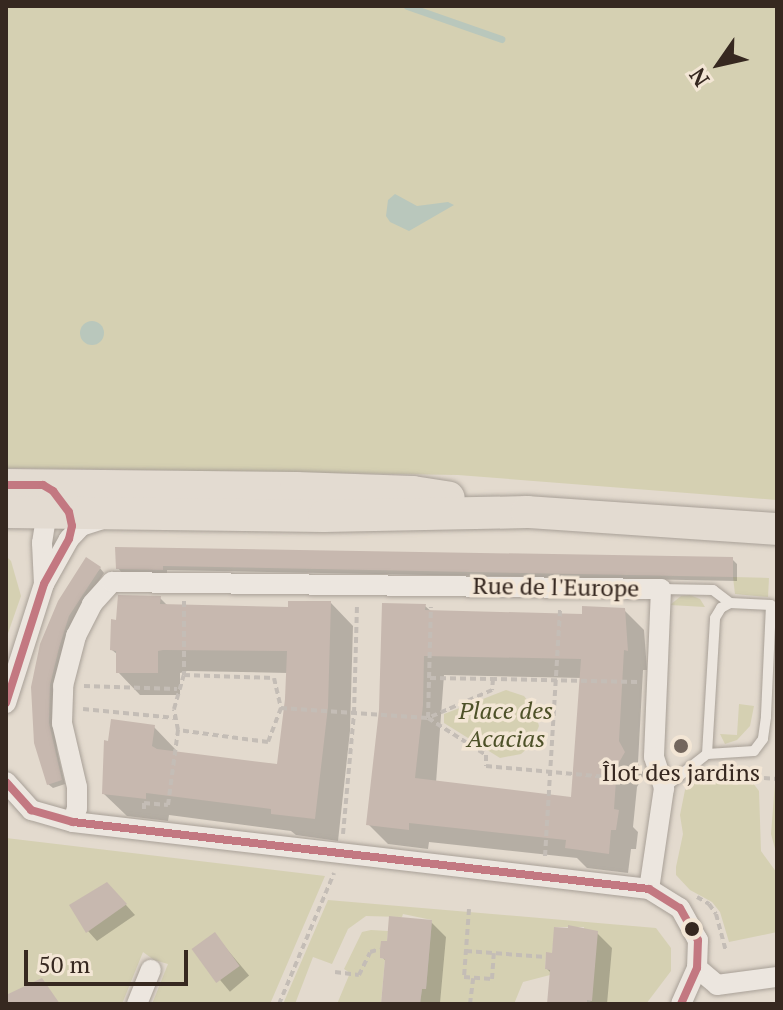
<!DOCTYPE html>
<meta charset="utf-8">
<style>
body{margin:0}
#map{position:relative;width:783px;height:1010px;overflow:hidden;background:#e3dace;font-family:"PT Serif",serif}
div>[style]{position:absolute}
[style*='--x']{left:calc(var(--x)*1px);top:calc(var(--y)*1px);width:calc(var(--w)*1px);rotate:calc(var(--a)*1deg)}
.green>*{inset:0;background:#d5d0b2}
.water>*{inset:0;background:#b9c7bc}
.round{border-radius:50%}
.shadow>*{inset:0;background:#0003;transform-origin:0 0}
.stream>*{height:7px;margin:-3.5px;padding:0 3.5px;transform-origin:3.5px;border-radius:3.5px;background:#b9c7bc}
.building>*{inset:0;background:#c7b8af;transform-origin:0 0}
.path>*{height:4px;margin-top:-2px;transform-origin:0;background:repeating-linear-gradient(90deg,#c4bdb6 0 6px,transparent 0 10px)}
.roads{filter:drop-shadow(0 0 2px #a8a097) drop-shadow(0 0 2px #a8a097)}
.service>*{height:10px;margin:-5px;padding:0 5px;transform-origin:5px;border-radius:5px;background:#ece6df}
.minor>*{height:20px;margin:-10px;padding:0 10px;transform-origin:10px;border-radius:10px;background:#ece6df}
.primary>*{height:32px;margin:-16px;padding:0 16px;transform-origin:16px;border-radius:16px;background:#e3dbd1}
.bus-1>*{height:8px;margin:-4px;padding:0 4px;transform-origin:4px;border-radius:4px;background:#c37881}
.dots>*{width:22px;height:22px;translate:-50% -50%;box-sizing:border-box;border:4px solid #f3e6d5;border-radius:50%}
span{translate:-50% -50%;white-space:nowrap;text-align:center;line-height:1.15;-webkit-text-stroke:7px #f3e6d5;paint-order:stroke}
.street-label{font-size:24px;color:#362820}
.park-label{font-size:24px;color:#4d5128;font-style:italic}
.poi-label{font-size:24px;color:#362820}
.frame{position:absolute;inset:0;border:8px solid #362820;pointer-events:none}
.north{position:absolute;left:679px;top:24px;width:80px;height:80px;-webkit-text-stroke:6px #f3e6d5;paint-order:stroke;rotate:236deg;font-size:22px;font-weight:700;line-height:32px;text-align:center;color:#362820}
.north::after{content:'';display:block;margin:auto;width:28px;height:36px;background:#362820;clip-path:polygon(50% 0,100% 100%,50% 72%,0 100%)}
.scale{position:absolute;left:24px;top:950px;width:164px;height:36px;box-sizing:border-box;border:4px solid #362820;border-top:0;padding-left:10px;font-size:24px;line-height:28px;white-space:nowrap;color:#362820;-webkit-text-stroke:6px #f3e6d5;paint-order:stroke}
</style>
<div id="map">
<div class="green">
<div style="clip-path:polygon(6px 6px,777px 6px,777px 500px,458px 475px,6px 468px)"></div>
<div style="clip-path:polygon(6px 556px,11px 561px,21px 596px,6px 639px)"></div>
<div style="clip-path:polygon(733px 577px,769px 578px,768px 597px,735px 594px)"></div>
<div style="clip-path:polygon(690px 595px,700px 599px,705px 607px,670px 605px,681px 596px)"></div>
<div style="clip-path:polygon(506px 690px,524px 696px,534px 709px,539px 726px,531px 745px,521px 754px,500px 758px,444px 723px,444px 714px)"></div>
<div style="clip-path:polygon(739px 704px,754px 706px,750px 726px,737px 740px,725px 744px,720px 734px,737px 735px)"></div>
<div style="clip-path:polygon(723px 765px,744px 771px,759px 791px,761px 851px,777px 873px,777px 932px,729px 942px,720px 912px,712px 902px,690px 890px,676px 875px,676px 867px,683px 834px,680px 815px,685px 790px,701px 773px)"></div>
<div style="clip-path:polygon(775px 783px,777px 783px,777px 856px,771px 834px)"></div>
<div style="clip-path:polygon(6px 838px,325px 876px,270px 1004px,152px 1004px,168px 964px,154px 960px,143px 952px,122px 1004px,6px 1004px)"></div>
<div style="clip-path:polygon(328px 900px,656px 928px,671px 948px,671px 971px,646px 1004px,587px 1004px,591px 1001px,584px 927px,555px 927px,552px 953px,546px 953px,545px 969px,550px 970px,550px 975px,523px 982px,514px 1004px,420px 1004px,422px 989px,426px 989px,432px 920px,403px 914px,402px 917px,366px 916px,348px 929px,332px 964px,313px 957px,295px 1004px,283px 1004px)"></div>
<div style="clip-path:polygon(371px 930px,388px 931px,387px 941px,380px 949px,380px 958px,385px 959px,381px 1004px,337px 1004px,350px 973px,344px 969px,362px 932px)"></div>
</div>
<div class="water">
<div style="clip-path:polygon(395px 194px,417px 206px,448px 202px,454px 205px,409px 231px,390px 222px,386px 216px,388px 200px)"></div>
<div class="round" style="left:80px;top:321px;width:24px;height:24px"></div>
</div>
<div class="shadow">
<div style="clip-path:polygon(117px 549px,732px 559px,737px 564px,737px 581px,167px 570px,167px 573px,122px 573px,118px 568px)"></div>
<div style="clip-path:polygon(100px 568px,104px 573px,73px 620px,53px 698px,57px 750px,65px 784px,53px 788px,48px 784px,42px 645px)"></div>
<div style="clip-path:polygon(160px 598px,168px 606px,290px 609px,331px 603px,353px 626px,350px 731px,338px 841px,296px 835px,291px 831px,169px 815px,168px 821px,127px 816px,104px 794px,154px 727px,176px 750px,176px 754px,279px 766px,288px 673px,187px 671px,180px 673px,180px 695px,140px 695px,118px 672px,118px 655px,112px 650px,118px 622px)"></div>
<div style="clip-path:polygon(evenodd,425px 606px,432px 612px,584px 616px,624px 610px,644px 630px,647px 670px,643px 670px,638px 763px,644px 774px,637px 787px,633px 827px,638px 832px,636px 849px,631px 849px,628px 873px,587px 868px,577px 858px,429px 842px,428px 849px,388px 844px,368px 824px,425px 606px,444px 675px,582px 678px,573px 799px,436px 783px,444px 675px)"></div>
<div style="clip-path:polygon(117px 895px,135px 915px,97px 941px,88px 931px)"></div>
<div style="clip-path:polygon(431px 922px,446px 937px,440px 1003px,383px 1004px,387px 962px,382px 957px)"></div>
<div style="clip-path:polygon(597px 933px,612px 948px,607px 1004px,549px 1004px,552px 974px,547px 969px,554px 955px)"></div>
<div style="left:215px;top:935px;width:53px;height:25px;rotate:50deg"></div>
</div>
<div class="stream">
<div style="--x:407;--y:6;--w:100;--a:19.3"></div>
</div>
<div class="building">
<div style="clip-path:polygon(115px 547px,733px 557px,733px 577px,163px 566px,163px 570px,116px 569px)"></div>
<div style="clip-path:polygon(86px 557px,101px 567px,69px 616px,59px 648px,50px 685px,49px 723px,62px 780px,47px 785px,34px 743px,31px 687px,40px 644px,58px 601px)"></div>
<div style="clip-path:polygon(118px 595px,161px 596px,160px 604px,288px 607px,288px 601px,331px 601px,328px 707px,315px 819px,271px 814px,271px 809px,146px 793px,146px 799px,102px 794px,104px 740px,108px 741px,111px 719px,155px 725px,152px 746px,157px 749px,277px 764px,285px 699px,287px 651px,163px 650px,158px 651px,158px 673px,116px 673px,116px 651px,110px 650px,111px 619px,116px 620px)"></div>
<div style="clip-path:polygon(evenodd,382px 603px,426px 604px,425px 610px,582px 614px,582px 606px,625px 608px,628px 651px,624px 650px,619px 741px,625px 752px,617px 766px,614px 809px,619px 810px,616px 830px,611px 830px,609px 854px,565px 848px,566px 840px,409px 823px,409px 830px,366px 825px,379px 710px,382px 603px,424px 656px,581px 659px,571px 797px,415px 778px,423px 705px,424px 656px)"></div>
<div style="clip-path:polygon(107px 882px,127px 904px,86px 933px,69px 905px)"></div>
<div style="clip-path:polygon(389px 916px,432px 920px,426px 989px,422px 989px,420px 1004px,381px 1004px,385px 959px,380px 958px,380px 949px,381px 941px,387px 941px)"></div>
<div style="clip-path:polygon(568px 925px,598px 931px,592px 1001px,587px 1000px,587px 1004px,547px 1004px,550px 970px,545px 969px,546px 952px,552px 953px,554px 927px,568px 928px)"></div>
<div style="left:215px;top:932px;width:42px;height:29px;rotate:54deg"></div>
<div style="clip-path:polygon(42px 978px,60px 1004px,6px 1004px,6px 995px)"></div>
</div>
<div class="path">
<div style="--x:184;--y:601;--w:74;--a:90"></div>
<div style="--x:430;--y:678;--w:63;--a:0.9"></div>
<div style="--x:637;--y:682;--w:144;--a:-178.8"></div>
<div style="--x:493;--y:679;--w:11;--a:95"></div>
<div style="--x:492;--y:690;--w:70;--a:156.4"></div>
<div style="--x:428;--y:718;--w:69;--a:32.5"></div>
<div style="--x:486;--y:755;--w:11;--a:90"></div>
<div style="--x:486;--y:766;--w:154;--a:5.2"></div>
<div style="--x:84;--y:686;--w:93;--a:1.8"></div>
<div style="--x:281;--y:708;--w:36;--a:111"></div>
<div style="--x:268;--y:742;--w:91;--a:-172.4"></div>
<div style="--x:178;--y:730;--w:21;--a:-101"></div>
<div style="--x:174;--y:709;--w:35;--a:-74"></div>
<div style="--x:184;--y:675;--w:90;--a:1.9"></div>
<div style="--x:274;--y:678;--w:31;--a:77"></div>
<div style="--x:281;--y:708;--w:147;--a:3.9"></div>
<div style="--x:428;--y:718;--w:111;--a:-88.5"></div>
<div style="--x:83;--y:709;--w:93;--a:5.5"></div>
<div style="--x:764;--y:778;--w:13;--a:4"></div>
<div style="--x:144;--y:809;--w:6;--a:-90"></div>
<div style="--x:144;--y:803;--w:24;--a:5"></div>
<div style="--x:168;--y:805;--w:76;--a:-82.4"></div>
<div style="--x:343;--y:834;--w:121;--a:-84.8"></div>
<div style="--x:354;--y:713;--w:110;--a:-88.4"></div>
<div style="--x:545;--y:856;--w:247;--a:-86.5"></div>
<div style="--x:697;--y:897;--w:14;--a:30"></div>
<div style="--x:709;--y:904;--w:12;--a:55"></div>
<div style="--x:716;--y:914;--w:39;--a:75"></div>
<div style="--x:469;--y:909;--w:68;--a:94.2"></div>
<div style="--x:464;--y:977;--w:28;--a:4"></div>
<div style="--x:492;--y:979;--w:26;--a:-86"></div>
<div style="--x:466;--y:951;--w:80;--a:4.3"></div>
<div style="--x:335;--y:972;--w:24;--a:7"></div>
<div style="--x:359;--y:975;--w:25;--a:-64"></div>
<div style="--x:370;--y:952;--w:10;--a:-17"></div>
<div style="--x:279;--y:1004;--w:142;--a:-67.2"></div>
<div style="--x:470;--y:1004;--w:26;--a:-83"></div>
</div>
<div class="roads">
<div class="service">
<div style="--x:661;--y:589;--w:52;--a:1.1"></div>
<div style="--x:713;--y:590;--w:21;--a:37"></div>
<div style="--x:730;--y:603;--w:41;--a:2.8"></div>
<div style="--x:771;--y:605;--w:112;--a:92.6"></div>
<div style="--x:766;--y:717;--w:22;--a:98"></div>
<div style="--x:763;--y:739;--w:15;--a:127"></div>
<div style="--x:754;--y:751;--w:47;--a:176.3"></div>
<div style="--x:707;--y:754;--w:136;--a:-86.6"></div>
<div style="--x:715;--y:618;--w:12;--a:-59"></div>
<div style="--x:721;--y:608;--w:10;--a:-29"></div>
<div style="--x:664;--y:788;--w:55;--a:-38.3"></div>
</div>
<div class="minor">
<div style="--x:44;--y:584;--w:41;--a:-92.8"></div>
<div style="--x:42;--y:543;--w:19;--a:-81"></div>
<div style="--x:45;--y:524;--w:23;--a:-61"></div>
<div style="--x:6;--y:703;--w:125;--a:-72.3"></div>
<div style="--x:44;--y:584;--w:51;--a:-60.9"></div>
<div style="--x:69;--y:539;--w:18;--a:-47"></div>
<div style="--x:81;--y:526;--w:22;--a:-18"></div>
<div style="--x:6;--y:782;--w:38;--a:48"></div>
<div style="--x:31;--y:810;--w:44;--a:15.9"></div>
<div style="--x:73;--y:822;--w:580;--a:6.63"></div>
<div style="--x:649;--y:889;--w:36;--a:32"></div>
<div style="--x:680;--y:908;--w:37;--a:61"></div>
<div style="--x:698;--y:940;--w:28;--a:92"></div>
<div style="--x:697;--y:968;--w:39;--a:114"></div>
<div style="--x:73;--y:822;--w:15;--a:-74"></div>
<div style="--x:77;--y:808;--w:21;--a:-90"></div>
<div style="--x:77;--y:787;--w:66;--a:-103.2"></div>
<div style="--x:62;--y:723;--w:37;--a:-88"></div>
<div style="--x:63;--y:686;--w:52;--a:-75.4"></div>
<div style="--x:76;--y:636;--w:36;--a:-63"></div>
<div style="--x:92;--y:604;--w:30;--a:-48"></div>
<div style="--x:112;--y:582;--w:549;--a:0.73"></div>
<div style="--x:661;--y:589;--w:168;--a:92.4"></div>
<div style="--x:654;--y:757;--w:33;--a:72"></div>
<div style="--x:664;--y:788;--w:102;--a:98.4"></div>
<div style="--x:697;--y:968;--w:26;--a:40"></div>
<div style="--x:717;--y:985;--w:61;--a:-7.6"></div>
<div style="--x:137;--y:1004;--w:37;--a:-68"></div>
</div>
<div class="primary">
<div style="--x:6;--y:485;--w:290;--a:0.6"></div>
<div style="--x:296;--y:488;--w:117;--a:2"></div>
<div style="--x:413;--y:492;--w:36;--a:9"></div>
<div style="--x:6;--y:512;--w:318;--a:0.7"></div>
<div style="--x:324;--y:516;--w:203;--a:-1.1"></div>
<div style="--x:527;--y:512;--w:251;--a:3.9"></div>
</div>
</div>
<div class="bus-1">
<div style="--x:6;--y:485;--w:37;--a:0"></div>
<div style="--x:43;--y:485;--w:12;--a:31"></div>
<div style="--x:53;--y:491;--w:26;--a:53"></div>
<div style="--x:69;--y:512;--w:14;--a:78"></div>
<div style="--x:72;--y:526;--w:13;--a:103"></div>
<div style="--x:69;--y:539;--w:51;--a:119.1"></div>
<div style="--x:44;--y:584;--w:125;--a:107.7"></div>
<div style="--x:6;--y:782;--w:38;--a:48"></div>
<div style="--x:31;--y:810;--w:44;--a:15.9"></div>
<div style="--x:73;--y:822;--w:580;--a:6.63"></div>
<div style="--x:649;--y:889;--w:36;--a:32"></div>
<div style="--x:680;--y:908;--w:37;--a:61"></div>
<div style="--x:698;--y:940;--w:28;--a:92"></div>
<div style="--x:697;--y:968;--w:39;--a:114"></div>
</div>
<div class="dots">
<div style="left:681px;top:746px;background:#73665d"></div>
<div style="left:692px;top:929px;background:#362820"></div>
</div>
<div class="street-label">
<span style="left:556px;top:587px;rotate:1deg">Rue de l'Europe</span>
</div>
<div class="park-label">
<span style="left:506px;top:725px">Place des<br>Acacias</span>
</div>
<div class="poi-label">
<span style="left:681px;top:773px">Îlot des jardins</span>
</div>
<div class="frame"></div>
<div class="north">N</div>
<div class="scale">50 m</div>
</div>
